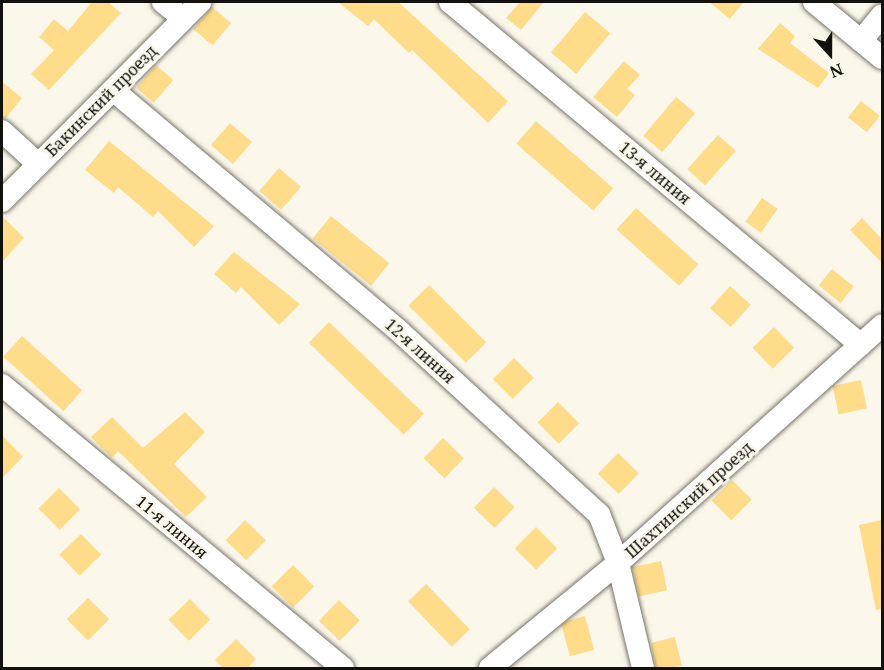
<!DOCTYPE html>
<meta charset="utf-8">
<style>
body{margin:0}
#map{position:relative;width:884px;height:670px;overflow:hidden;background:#fcf7eb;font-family:"Noto Serif",serif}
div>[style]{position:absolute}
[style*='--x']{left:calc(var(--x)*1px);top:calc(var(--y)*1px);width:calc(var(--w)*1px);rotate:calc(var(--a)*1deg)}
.building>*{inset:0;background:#fedc8a;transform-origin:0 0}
.roads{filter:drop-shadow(0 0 2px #787369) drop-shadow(0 0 2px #787369)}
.minor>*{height:22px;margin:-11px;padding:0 11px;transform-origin:11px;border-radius:11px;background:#fff}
span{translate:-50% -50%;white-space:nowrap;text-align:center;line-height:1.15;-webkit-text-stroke:5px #fcf7eb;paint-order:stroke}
.street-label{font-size:16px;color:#13110d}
.frame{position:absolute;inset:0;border:3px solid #13110d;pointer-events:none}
.north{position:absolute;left:800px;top:24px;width:60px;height:60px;-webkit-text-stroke:4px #fcf7eb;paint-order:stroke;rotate:159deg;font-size:16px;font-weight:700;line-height:24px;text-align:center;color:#13110d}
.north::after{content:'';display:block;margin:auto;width:21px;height:27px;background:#13110d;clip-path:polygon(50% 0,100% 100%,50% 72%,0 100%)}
</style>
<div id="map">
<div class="building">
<div style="clip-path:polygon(92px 2px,108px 2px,121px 13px,49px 90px,31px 74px,54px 50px,39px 37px,54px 19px,68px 31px)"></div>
<div style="clip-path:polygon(338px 2px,398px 2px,508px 101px,488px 123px,412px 50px,409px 53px,374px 19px,368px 26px)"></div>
<div style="clip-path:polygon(520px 2px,544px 2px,521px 30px,506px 18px)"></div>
<div style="clip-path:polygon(709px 2px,744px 2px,730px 19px)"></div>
<div style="left:212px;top:7px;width:25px;height:29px;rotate:40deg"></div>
<div style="left:585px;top:12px;width:33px;height:53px;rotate:40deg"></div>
<div style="clip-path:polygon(780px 23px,795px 36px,790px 43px,829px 73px,818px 88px,758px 49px)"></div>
<div style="clip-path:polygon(624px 61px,640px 75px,627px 89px,635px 95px,617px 117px,593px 97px)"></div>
<div style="left:156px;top:65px;width:23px;height:30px;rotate:41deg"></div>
<div style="clip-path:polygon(2px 82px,22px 98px,6px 118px,2px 118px)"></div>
<div style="left:676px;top:97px;width:25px;height:51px;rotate:40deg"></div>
<div style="left:861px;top:101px;width:24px;height:21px;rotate:38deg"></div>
<div style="left:536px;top:121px;width:102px;height:30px;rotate:41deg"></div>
<div style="left:230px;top:123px;width:29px;height:29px;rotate:41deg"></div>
<div style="left:718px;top:135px;width:24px;height:46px;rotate:42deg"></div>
<div style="clip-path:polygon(109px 141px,214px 226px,194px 247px,158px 211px,153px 217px,118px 187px,114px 193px,85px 170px)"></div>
<div style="left:279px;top:168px;width:29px;height:30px;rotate:41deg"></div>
<div style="left:762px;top:198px;width:19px;height:29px;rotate:35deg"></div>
<div style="left:636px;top:208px;width:84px;height:29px;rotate:42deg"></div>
<div style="clip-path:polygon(2px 216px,24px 238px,2px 262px)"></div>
<div style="left:331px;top:216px;width:75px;height:29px;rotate:39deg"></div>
<div style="clip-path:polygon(862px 218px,882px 239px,882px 263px,850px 230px)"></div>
<div style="clip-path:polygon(234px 252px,300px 304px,279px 325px,241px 287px,236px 293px,214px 274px)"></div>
<div style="left:832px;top:269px;width:28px;height:21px;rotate:39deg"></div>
<div style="left:429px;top:285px;width:81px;height:29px;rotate:45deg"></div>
<div style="left:730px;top:286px;width:28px;height:30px;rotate:42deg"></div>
<div style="left:329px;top:322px;width:132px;height:29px;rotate:44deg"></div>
<div style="left:774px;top:327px;width:29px;height:30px;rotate:46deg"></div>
<div style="left:22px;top:336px;width:81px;height:28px;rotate:42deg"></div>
<div style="left:514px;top:358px;width:28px;height:30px;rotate:45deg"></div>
<div style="left:861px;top:380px;width:29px;height:29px;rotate:78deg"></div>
<div style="left:558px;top:402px;width:30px;height:29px;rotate:45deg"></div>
<div style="clip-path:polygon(185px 412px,205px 432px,174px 464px,207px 497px,186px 517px,118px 451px,112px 458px,91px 437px,112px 417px,143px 448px)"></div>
<div style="clip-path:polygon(2px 435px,23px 457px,2px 478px)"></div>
<div style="left:443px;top:438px;width:29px;height:28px;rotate:44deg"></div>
<div style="left:618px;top:453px;width:29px;height:29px;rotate:44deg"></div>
<div style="left:732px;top:480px;width:28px;height:29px;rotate:45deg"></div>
<div style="left:494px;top:487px;width:29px;height:29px;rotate:44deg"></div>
<div style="left:59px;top:488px;width:30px;height:29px;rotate:45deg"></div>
<div style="left:245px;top:520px;width:29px;height:28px;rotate:44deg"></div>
<div style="clip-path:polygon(882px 520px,882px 609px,876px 610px,859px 525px)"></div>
<div style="left:536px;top:527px;width:30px;height:30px;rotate:45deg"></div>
<div style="left:81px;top:534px;width:29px;height:30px;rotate:46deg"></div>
<div style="left:661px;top:561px;width:30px;height:29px;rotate:78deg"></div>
<div style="left:293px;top:565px;width:30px;height:30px;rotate:45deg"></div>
<div style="left:426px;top:584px;width:63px;height:25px;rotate:46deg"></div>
<div style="left:88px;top:598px;width:30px;height:30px;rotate:45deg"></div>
<div style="left:190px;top:599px;width:29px;height:30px;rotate:46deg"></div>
<div style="left:339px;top:600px;width:29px;height:29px;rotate:44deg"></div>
<div style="left:585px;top:616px;width:35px;height:25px;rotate:75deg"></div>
<div style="clip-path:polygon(675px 637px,682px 666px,656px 669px,651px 643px)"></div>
<div style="clip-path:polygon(236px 639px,256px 659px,247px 669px,224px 669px,215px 660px)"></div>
</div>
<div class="roads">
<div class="minor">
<div style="--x:163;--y:2;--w:26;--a:39"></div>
<div style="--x:450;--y:2;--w:535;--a:39.85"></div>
<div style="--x:814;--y:2;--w:88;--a:39.5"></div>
<div style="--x:861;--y:41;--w:33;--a:-51"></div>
<div style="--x:113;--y:90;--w:374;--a:40.1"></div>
<div style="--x:399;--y:331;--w:271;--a:42.5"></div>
<div style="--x:599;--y:514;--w:53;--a:68.8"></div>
<div style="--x:618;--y:563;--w:108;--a:76.6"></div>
<div style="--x:2;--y:131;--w:49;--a:42.5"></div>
<div style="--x:2;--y:201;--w:281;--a:-45.1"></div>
<div style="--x:2;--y:385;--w:443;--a:39.7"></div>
<div style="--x:490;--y:668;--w:166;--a:-39.4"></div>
<div style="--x:618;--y:563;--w:355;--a:-42"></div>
</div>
</div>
<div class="street-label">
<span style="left:101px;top:101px;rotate:-45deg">Бакинский проезд</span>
<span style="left:655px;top:173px;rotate:40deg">13-я линия</span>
<span style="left:420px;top:351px;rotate:42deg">12-я линия</span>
<span style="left:689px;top:500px;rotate:-42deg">Шахтинский проезд</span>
<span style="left:172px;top:527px;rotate:40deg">11-я линия</span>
</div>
<div class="frame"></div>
<div class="north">N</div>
</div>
